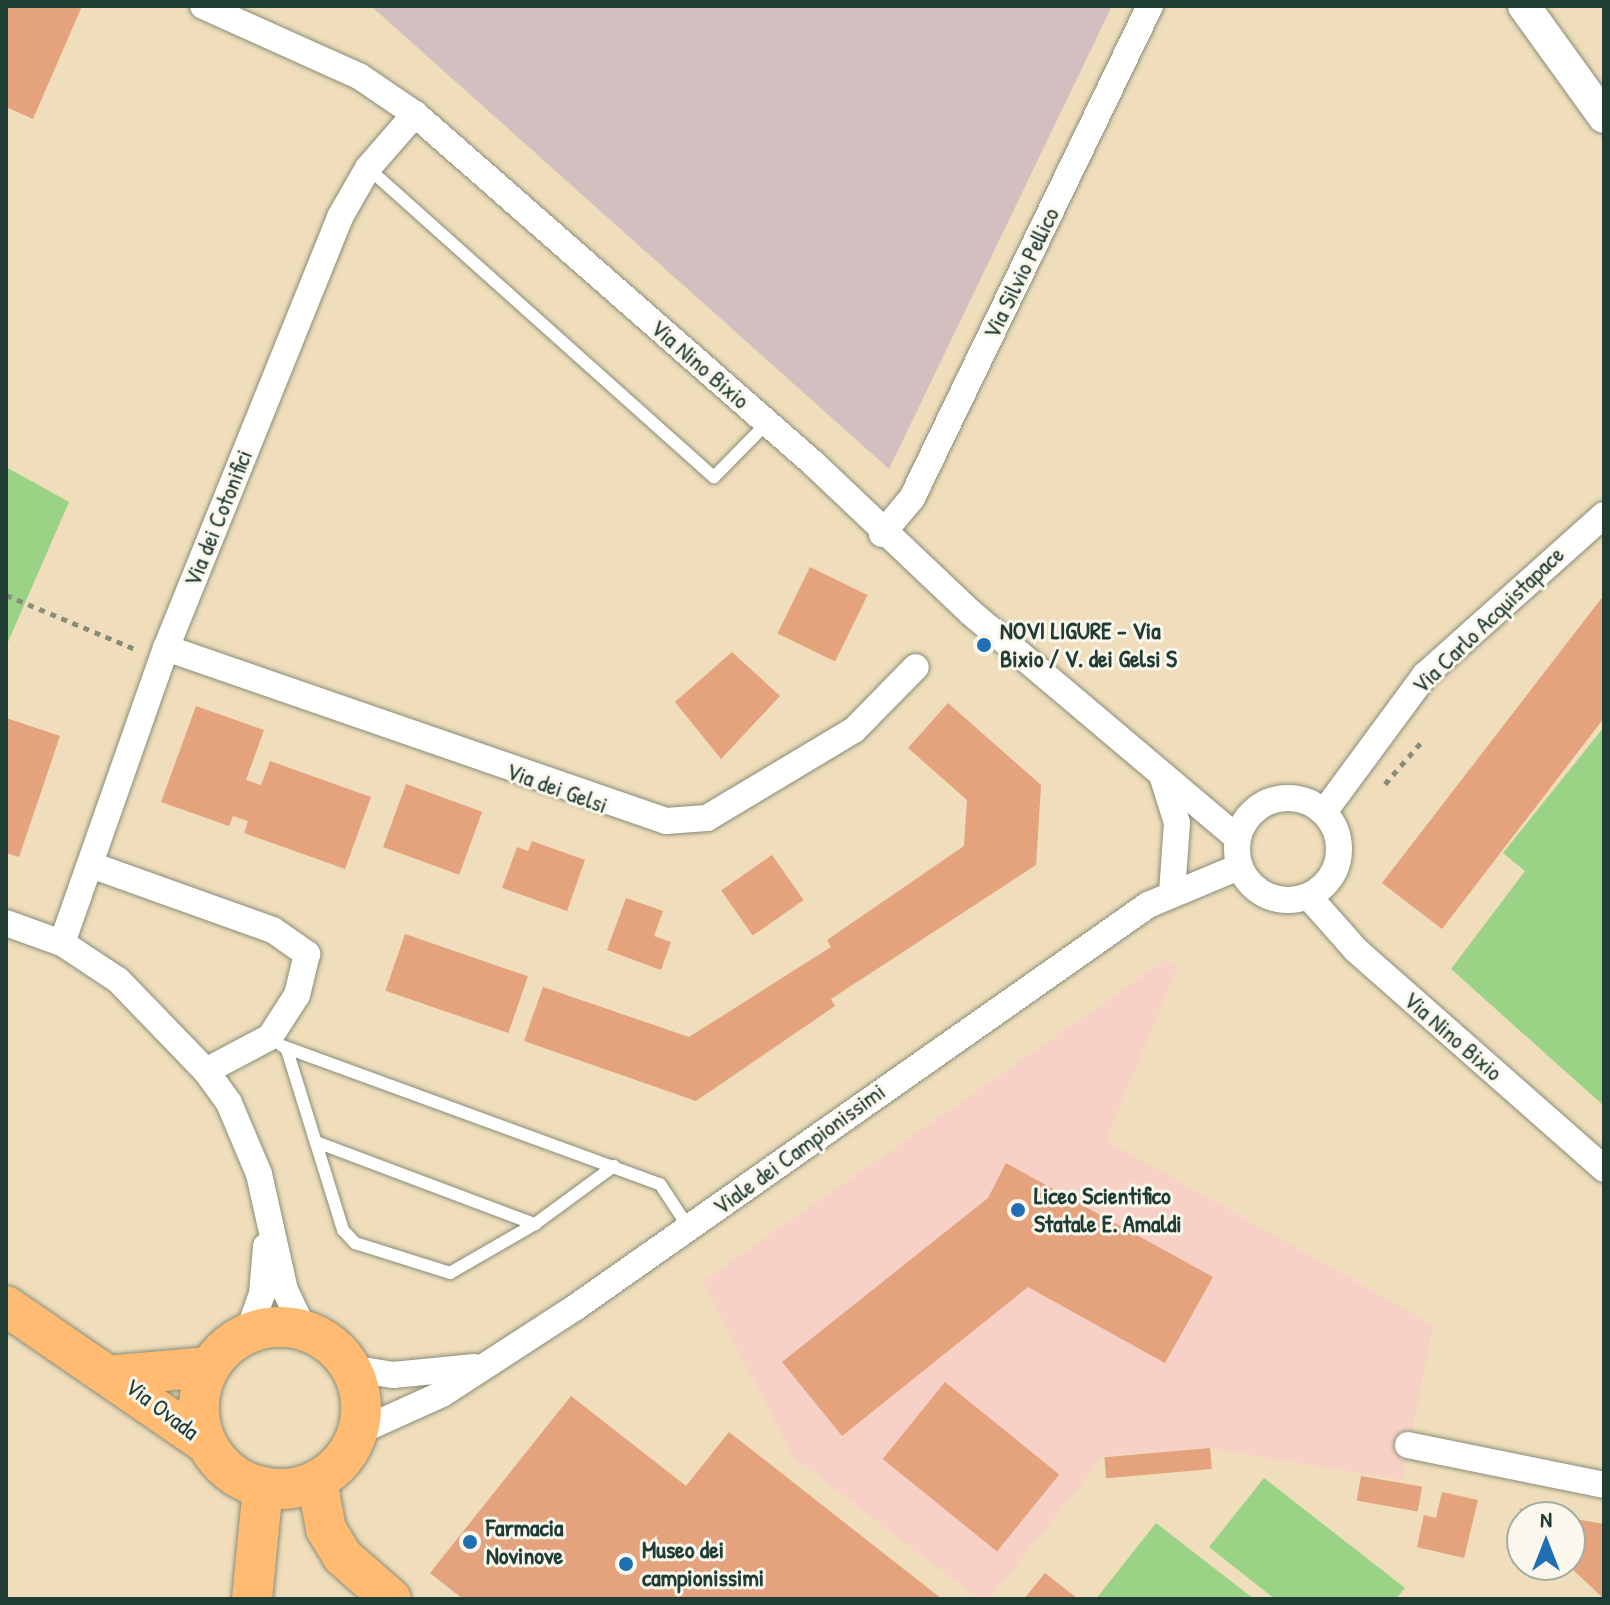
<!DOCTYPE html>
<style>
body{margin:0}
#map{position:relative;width:1610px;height:1605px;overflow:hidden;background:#efddbb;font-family:"Patrick Hand",sans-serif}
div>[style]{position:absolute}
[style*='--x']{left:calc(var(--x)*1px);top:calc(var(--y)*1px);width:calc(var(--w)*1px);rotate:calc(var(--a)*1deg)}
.built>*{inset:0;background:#f7d1c6}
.industrial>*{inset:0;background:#d2bfbf}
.green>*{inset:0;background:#9ad385}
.building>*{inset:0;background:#e4a27d;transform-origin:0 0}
.path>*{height:5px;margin-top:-2.5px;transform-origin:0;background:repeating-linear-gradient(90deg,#878d78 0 6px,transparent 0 12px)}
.roads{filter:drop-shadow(0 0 2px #878d78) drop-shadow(0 0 2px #878d78)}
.service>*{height:12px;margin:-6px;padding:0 6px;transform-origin:6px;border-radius:6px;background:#fff}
.minor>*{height:26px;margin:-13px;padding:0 13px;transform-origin:13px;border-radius:13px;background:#fff}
.minor>.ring{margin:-13px;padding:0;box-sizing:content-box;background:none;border:26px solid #fff;border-radius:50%}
.tertiary>*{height:32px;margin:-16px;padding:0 16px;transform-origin:16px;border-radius:16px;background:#fff}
.primary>*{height:40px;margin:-20px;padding:0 20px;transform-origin:20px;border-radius:20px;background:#febb71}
.primary>.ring{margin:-20px;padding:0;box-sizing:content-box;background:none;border:40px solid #febb71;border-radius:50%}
.dots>*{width:22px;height:22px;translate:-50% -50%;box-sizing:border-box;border:4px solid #fbf7ec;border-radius:50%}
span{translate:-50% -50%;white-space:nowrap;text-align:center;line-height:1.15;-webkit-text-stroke:6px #fbf7ec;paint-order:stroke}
.street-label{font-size:24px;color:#1f3d34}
.poi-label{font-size:24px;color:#1f3d34;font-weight:700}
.left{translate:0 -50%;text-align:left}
.frame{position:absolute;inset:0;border:8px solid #1f3d34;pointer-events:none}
.north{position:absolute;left:1506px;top:1501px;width:80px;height:80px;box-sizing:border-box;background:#fbf7ec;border:2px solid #a3ada2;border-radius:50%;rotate:0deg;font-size:22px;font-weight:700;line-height:32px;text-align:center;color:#1f3d34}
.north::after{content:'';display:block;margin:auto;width:28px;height:36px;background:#1f6fb2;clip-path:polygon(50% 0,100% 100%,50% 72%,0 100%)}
</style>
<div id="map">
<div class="built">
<div style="clip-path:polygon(1167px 959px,1178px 966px,1106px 1140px,1433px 1325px,1402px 1480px,1210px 1448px,1104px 1456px,989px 1599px,978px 1599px,792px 1456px,703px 1281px)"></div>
</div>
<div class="industrial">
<div style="clip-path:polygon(371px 6px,1112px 6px,889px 469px)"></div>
</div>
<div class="green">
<div style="clip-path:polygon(6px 467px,69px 502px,8px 642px,6px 641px)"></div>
<div style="clip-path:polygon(1604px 727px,1604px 1106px,1451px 969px,1525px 871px,1503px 853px)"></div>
<div style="clip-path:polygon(1264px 1478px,1405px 1588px,1396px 1599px,1275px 1599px,1209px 1547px)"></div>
<div style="clip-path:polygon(1156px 1523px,1254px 1599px,1096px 1599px)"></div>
</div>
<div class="building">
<div style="clip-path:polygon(6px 6px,82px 6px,33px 119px,6px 107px)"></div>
<div style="left:810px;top:567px;width:64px;height:74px;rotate:26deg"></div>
<div style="clip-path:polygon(1604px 595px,1604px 718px,1442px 929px,1382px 883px)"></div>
<div style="clip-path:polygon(732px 652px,780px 696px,721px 759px,675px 702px)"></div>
<div style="clip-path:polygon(948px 703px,1041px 785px,1036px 865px,831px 999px,835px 1006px,696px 1101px,524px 1041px,543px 987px,689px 1037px,831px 947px,827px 940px,964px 846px,967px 800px,908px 748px)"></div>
<div style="clip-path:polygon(196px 706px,264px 730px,246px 780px,261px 785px,270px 761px,371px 797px,345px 869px,244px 833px,248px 821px,233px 816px,229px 826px,161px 802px)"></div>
<div style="clip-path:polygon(6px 718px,60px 736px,19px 857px,6px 853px)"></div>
<div style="left:406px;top:784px;width:81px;height:67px;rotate:20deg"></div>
<div style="clip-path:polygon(532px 841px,585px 860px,567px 911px,502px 888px,517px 847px,528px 851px)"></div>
<div style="left:772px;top:855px;width:55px;height:62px;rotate:55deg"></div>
<div style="clip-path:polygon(626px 898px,663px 911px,654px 936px,671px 942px,661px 970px,607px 950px)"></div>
<div style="left:405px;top:934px;width:130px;height:60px;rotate:19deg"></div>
<div style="clip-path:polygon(1006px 1163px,1213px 1277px,1165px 1363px,1028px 1287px,842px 1436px,782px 1362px,988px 1198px)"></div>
<div style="left:945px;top:1382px;width:147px;height:99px;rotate:39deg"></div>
<div style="clip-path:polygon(571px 1396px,686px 1486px,729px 1432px,942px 1599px,463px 1599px,430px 1573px)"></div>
<div style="left:1210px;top:1448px;width:21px;height:106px;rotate:85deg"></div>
<div style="left:1361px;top:1476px;width:62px;height:25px;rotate:10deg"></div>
<div style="clip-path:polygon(1442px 1492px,1478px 1500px,1464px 1558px,1417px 1547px,1424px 1515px,1436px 1518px)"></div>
<div style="clip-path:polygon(1519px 1508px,1557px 1516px,1557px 1517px,1527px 1517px)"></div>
<div style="clip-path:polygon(1570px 1518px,1604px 1524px,1604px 1599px,1568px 1565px)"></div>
<div style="clip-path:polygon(1045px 1573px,1078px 1599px,1024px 1599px)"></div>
</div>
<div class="path">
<div style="--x:6;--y:595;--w:138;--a:22.7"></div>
<div style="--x:1385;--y:784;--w:60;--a:-49.1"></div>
</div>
<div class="roads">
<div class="service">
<div style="--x:368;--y:168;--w:464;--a:41.8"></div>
<div style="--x:714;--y:477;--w:76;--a:-45.5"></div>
<div style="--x:282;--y:1046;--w:402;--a:20.1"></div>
<div style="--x:660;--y:1184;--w:53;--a:56.6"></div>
<div style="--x:287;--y:1050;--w:189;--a:72.7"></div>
<div style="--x:343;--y:1230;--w:18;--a:47"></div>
<div style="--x:355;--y:1243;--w:100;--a:17.5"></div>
<div style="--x:450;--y:1273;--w:98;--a:-30"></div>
<div style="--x:535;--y:1224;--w:98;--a:-36.3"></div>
<div style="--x:319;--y:1143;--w:231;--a:20.6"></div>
</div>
<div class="minor">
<div style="--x:203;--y:6;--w:171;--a:24.2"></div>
<div style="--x:359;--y:76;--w:68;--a:34.2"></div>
<div style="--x:415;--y:114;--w:529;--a:41.25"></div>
<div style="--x:813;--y:463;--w:216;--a:43.5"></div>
<div style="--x:970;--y:612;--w:350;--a:40.2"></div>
<div style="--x:882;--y:534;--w:47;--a:-50.2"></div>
<div style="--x:912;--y:498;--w:547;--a:-64.19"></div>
<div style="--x:166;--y:648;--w:529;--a:19.09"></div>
<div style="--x:666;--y:821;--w:41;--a:-4.2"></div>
<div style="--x:707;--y:818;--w:171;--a:-30.9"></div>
<div style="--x:854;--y:730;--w:88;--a:-45.5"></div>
<div style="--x:1162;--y:775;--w:50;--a:72.6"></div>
<div style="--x:1177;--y:823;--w:69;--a:94.1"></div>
<div class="ring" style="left:1237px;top:798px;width:76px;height:76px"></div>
<div style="--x:1324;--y:812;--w:170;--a:-53.6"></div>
<div style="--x:1425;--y:675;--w:240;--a:-41.8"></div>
<div style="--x:91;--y:865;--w:193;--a:19.7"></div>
<div style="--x:273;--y:930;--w:42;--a:35.2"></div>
<div style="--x:307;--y:954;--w:42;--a:103.7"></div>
<div style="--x:297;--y:995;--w:50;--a:122.7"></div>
<div style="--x:270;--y:1037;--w:72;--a:152"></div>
<div style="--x:1309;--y:897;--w:71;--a:48.4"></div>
<div style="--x:1356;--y:950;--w:331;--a:41.4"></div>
<div style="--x:6;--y:923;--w:59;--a:19.7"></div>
<div style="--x:62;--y:943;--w:67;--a:33.5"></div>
<div style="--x:118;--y:980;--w:127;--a:46"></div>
<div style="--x:206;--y:1071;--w:39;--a:54"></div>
<div style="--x:229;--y:1103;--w:77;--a:67.1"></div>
<div style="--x:259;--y:1174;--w:119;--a:77.4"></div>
<div style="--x:285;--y:1290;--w:44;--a:64.6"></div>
<div style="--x:62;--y:943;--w:313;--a:-70.6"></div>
<div style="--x:166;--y:648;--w:465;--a:-68"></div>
<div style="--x:340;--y:217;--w:56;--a:-60.3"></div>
<div style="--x:368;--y:168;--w:72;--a:-49"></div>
<div style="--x:248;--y:1333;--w:41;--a:-70.3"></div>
<div style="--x:262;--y:1294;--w:48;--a:-85.2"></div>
<div style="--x:351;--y:1368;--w:43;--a:9.5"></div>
<div style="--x:393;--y:1375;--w:82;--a:-5.6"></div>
<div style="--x:358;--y:1432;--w:92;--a:-24.3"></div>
<div style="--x:442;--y:1394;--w:160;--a:-33"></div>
<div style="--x:576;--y:1307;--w:699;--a:-35.1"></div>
<div style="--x:1148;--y:905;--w:99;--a:-22.7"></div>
<div style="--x:1408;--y:1445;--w:200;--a:11.5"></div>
</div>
<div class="tertiary">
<div style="--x:1524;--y:6;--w:137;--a:54.2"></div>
</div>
<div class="primary">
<div style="--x:6;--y:1306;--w:244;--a:34.5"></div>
<div class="ring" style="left:199px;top:1327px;width:122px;height:122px"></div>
<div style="--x:117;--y:1375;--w:92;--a:-5"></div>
<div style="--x:317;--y:1480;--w:50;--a:79.6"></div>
<div style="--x:326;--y:1529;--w:31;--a:59"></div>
<div style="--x:342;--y:1556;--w:65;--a:41.3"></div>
<div style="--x:252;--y:1599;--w:113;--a:-84.4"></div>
</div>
</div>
<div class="dots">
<div style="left:984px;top:645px;background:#1f6fb2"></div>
<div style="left:1018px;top:1210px;background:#1f6fb2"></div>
<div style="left:470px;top:1542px;background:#1f6fb2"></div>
<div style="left:626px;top:1564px;background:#1f6fb2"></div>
</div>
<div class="street-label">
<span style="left:1021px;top:273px;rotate:-64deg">Via Silvio Pellico</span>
<span style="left:700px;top:364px;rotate:41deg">Via Nino Bixio</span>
<span style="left:218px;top:518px;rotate:-68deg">Via dei Cotonifici</span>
<span style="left:1488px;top:620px;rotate:-44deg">Via Carlo Acquistapace</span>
<span style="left:557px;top:788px;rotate:20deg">Via dei Gelsi</span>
<span style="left:1453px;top:1036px;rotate:41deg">Via Nino Bixio</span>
<span style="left:799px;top:1149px;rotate:-36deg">Viale dei Campionissimi</span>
<span style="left:162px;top:1409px;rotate:37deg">Via Ovada</span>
</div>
<div class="poi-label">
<span class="left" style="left:1000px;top:645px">NOVI LIGURE - Via<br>Bixio / V. dei Gelsi S</span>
<span class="left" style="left:1034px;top:1210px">Liceo Scientifico<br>Statale E. Amaldi</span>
<span class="left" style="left:486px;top:1542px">Farmacia<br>Novinove</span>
<span class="left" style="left:642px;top:1564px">Museo dei<br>campionissimi</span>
</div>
<div class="frame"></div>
<div class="north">N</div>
</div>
